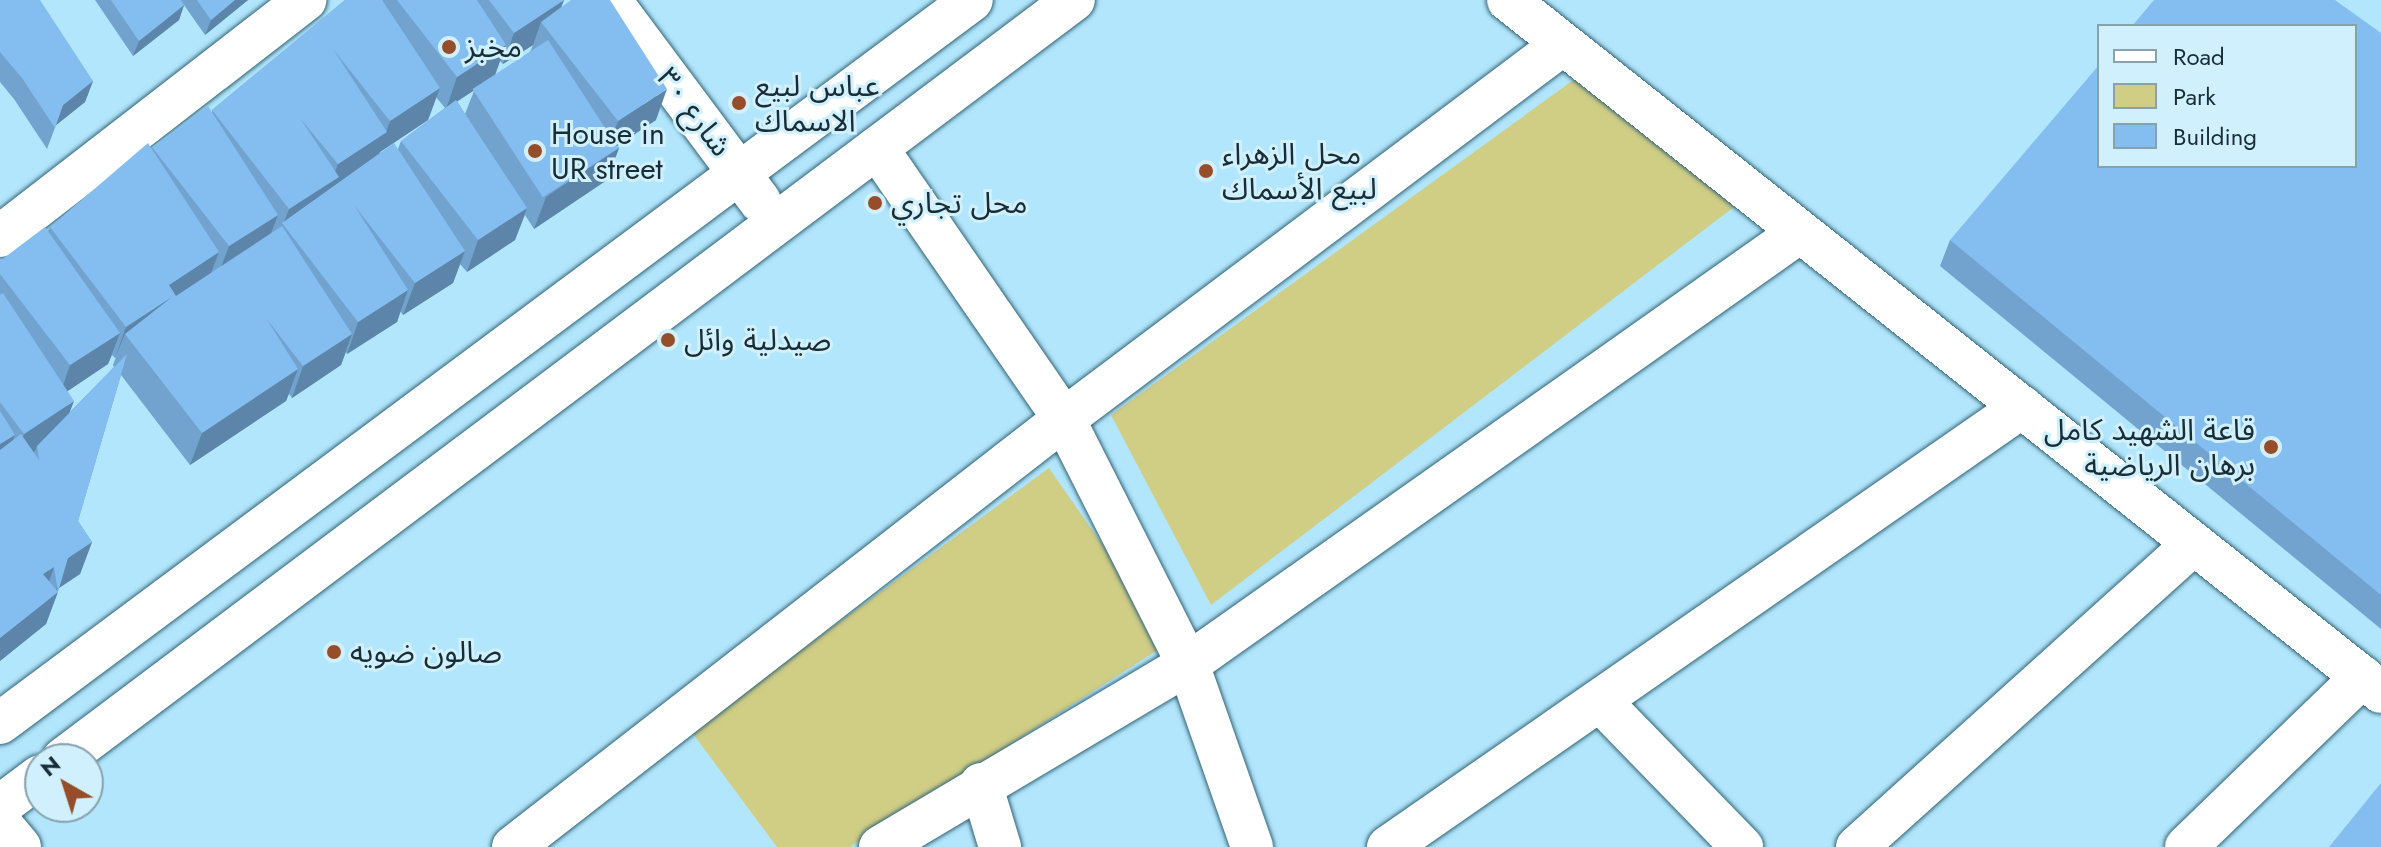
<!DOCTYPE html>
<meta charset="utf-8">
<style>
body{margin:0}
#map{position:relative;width:2381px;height:847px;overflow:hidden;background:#b2e6fc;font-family:Jost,"Noto Sans Arabic",sans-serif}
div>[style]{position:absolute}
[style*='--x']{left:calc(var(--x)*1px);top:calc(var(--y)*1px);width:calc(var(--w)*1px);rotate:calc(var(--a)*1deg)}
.green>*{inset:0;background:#d0cd85}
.roads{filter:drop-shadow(0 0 2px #316376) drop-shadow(0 0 2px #316376)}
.minor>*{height:42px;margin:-21px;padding:0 21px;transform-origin:21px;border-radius:21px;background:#fff}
.wall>*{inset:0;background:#72a3cf}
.shaded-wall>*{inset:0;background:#5c85a9}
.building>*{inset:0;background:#84bef1;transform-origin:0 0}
.dots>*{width:22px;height:22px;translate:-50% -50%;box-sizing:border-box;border:4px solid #d1f0fd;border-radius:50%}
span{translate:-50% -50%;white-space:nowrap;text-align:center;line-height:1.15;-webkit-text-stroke:6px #d1f0fd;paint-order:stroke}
.poi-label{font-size:30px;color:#182d36}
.left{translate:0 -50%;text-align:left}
.right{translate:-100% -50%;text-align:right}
.street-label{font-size:30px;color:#182d36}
.legend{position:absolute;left:2097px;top:24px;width:260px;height:144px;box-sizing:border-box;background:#d1f0fd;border:2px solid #87a2ad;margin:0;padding:10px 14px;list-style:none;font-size:24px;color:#182d36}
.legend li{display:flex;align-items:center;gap:16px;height:40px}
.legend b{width:40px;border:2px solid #87a2ad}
.north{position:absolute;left:24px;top:743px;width:80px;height:80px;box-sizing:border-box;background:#d1f0fd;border:2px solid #87a2ad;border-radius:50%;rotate:321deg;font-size:22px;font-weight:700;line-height:32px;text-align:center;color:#182d36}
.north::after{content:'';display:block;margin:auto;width:28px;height:36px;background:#964e2a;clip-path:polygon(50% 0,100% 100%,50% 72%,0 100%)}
</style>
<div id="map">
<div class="green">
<div style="clip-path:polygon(1579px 76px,1751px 194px,1211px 605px,1111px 415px)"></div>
<div style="clip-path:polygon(1049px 468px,1170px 642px,850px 847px,777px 847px,691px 731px)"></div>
</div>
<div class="roads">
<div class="minor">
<div style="--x:610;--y:0;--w:251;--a:53.3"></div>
<div style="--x:1508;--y:0;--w:1114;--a:38.4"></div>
<div style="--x:877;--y:148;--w:329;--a:55.4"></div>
<div style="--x:1064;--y:419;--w:275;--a:63.2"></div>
<div style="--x:1188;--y:664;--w:194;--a:70.7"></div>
<div style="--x:0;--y:236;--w:386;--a:-37.7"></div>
<div style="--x:1600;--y:701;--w:204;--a:45.8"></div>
<div style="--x:0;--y:723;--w:1211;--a:-36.64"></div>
<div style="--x:63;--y:759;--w:1264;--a:-36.9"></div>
<div style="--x:981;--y:784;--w:66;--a:73.2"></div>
<div style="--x:0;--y:806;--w:50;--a:-36.9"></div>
<div style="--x:0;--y:823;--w:31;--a:50"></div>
<div style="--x:513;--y:847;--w:698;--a:-37.84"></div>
<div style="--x:1064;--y:419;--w:624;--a:-36.92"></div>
<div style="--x:880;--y:847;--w:358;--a:-30.7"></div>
<div style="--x:1188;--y:664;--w:749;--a:-35.22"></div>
<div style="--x:1388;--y:847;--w:772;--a:-34.76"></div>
<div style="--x:1857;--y:847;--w:453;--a:-42"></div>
<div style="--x:2186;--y:847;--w:245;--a:-44"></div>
</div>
</div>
<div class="wall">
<div style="clip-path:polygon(0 0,93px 81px,85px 102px,56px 125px,47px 149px,14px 99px,0 82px)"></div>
<div style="clip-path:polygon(95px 0,248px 0,205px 35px,184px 5px,179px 20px,133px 56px)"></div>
<div style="clip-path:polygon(evenodd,345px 0,564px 0,561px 7px,656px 120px,617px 146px,619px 148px,607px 180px,534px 229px,525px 215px,515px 240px,467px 272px,460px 264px,453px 283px,403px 315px,400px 311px,397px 322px,347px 354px,346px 352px,341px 365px,292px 398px,289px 394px,286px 401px,190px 465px,121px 375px,78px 521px,92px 542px,80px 574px,59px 588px,46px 624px,0 661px,0 261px,48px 231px,50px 227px,151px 148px,212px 112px,212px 110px,345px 0,533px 45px,530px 52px,495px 76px,500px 61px,503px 64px,533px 45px,345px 0,481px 86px,474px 91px,465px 114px,457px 101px,481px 86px,345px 0,436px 97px,445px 108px,401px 141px,398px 149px,379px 153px,380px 152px,428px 120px,436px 97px,345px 0,112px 355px,115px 358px,116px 357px,113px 365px,114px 367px,69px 413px,67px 391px,108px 364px,112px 355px)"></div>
<div style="clip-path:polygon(2381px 33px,2381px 629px,1940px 266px,1950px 240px)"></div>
</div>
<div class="shaded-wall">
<div style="clip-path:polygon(235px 0,248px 0,205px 35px,211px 20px)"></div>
<div style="clip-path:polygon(564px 0,552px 32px,541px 22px,533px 45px,503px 64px,514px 33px)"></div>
<div style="clip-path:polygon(184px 5px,179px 20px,133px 56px,139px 41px)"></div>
<div style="clip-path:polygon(506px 45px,494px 77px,446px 109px,457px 77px)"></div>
<div style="clip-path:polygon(93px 81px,85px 102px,55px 126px,63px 105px)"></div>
<div style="clip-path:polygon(440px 88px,428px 120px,380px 152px,376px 163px,283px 225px,289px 209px,331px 181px,338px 164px,386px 132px,390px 121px)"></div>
<div style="clip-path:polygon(667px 89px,656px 120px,606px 153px,618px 121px)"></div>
<div style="clip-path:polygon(619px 148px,607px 180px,534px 229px,546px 197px)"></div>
<div style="clip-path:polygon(527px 208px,515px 240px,467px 272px,478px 240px)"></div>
<div style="clip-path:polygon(278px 215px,266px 246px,217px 278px,229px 246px)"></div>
<div style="clip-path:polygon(465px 251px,453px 283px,403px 315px,415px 283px)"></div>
<div style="clip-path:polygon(219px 252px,207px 284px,125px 334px,115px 358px,126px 327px,169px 285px)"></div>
<div style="clip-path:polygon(408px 290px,397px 322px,347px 354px,358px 322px)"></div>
<div style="clip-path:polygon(120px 333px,108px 364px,59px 397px,70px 365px)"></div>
<div style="clip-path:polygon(352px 334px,341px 365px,292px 398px,303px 366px)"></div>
<div style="clip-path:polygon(298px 369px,286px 401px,190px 465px,202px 433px)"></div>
<div style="clip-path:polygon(74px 401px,62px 433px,37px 446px,35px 451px,13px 465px,24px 434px)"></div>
<div style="clip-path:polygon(15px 435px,3px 466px,0 468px,0 444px)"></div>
<div style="clip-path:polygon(92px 542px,80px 574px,56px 590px,68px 558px)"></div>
<div style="clip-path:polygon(54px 567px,43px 599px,43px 574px)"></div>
<div style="clip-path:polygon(58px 592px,46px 624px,0 661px,0 638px)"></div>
</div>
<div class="building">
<div style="clip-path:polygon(0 0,40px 0,93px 81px,63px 105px,55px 128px,22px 78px,0 52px)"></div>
<div style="clip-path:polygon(111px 0,181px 0,184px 5px,139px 41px)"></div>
<div style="clip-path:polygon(197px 0,235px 0,211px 20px)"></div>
<div style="clip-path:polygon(345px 0,382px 0,440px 88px,390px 121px,333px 49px,387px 132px,338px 164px,300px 118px,339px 177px,289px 209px,212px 110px)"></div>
<div style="clip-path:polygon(397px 0,477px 0,506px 45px,457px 77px)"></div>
<div style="clip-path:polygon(489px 0,564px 0,514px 33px)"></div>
<div style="clip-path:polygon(571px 0,610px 0,667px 89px,618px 121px,541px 22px)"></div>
<div style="clip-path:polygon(2154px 0,2335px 0,2381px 33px,2381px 595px,1950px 240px,2099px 65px,2099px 166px,2355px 166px,2355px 26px,2132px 26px)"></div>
<div style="left:548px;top:40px;width:129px;height:90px;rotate:57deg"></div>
<div style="clip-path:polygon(456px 100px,527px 208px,478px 240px,401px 141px)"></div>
<div style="clip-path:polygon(208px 106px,278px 215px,229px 246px,152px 147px)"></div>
<div style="clip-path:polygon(148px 143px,219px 252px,169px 285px,176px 296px,282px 226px,352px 334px,303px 366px,266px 318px,298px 369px,202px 433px,125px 334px,172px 297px,126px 327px,50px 227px)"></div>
<div style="clip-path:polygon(394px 143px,465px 251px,415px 283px,354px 205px,408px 290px,358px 322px,282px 223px)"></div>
<div style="clip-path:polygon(45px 227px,120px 333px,70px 365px,0 274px,0 261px)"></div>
<div style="clip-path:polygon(3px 293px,74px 401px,24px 434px,0 402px,0 295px)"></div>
<div style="clip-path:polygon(evenodd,127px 354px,78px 521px,92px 542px,68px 558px,58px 592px,0 638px,0 450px,21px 434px,39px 460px,37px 446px,127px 354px,54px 567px,58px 592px,43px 574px,54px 567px)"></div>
<div style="clip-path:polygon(0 411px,15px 435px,0 444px)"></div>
<div style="clip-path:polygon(2381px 783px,2381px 847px,2329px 847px)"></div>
</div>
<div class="dots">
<div style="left:449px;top:47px;background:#964e2a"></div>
<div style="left:739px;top:103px;background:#964e2a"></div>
<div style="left:535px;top:151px;background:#964e2a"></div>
<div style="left:1206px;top:171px;background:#964e2a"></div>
<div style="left:875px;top:203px;background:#964e2a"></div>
<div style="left:668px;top:340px;background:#964e2a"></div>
<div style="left:2271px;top:447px;background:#964e2a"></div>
<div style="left:334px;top:652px;background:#964e2a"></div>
</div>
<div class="poi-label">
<span class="left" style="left:465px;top:47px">مخبز</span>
<span class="left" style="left:755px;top:103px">عباس لبيع<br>الاسماك</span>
<span class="left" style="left:551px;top:151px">House in<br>UR street</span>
<span class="left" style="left:1222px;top:171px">محل الزهراء<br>لبيع الأسماك</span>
<span class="left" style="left:891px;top:203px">محل تجاري</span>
<span class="left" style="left:684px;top:340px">صيدلية وائل</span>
<span class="right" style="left:2255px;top:447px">قاعة الشهيد كامل<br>برهان الرياضية</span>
<span class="left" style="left:350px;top:652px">صالون ضويه</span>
</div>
<div class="street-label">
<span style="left:694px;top:112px;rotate:53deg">شارع ٣٠</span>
</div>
<ul class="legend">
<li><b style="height:10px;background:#fff"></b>Road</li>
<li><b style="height:22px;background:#d0cd85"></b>Park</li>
<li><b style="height:22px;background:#84bef1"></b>Building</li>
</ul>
<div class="north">N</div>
</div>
